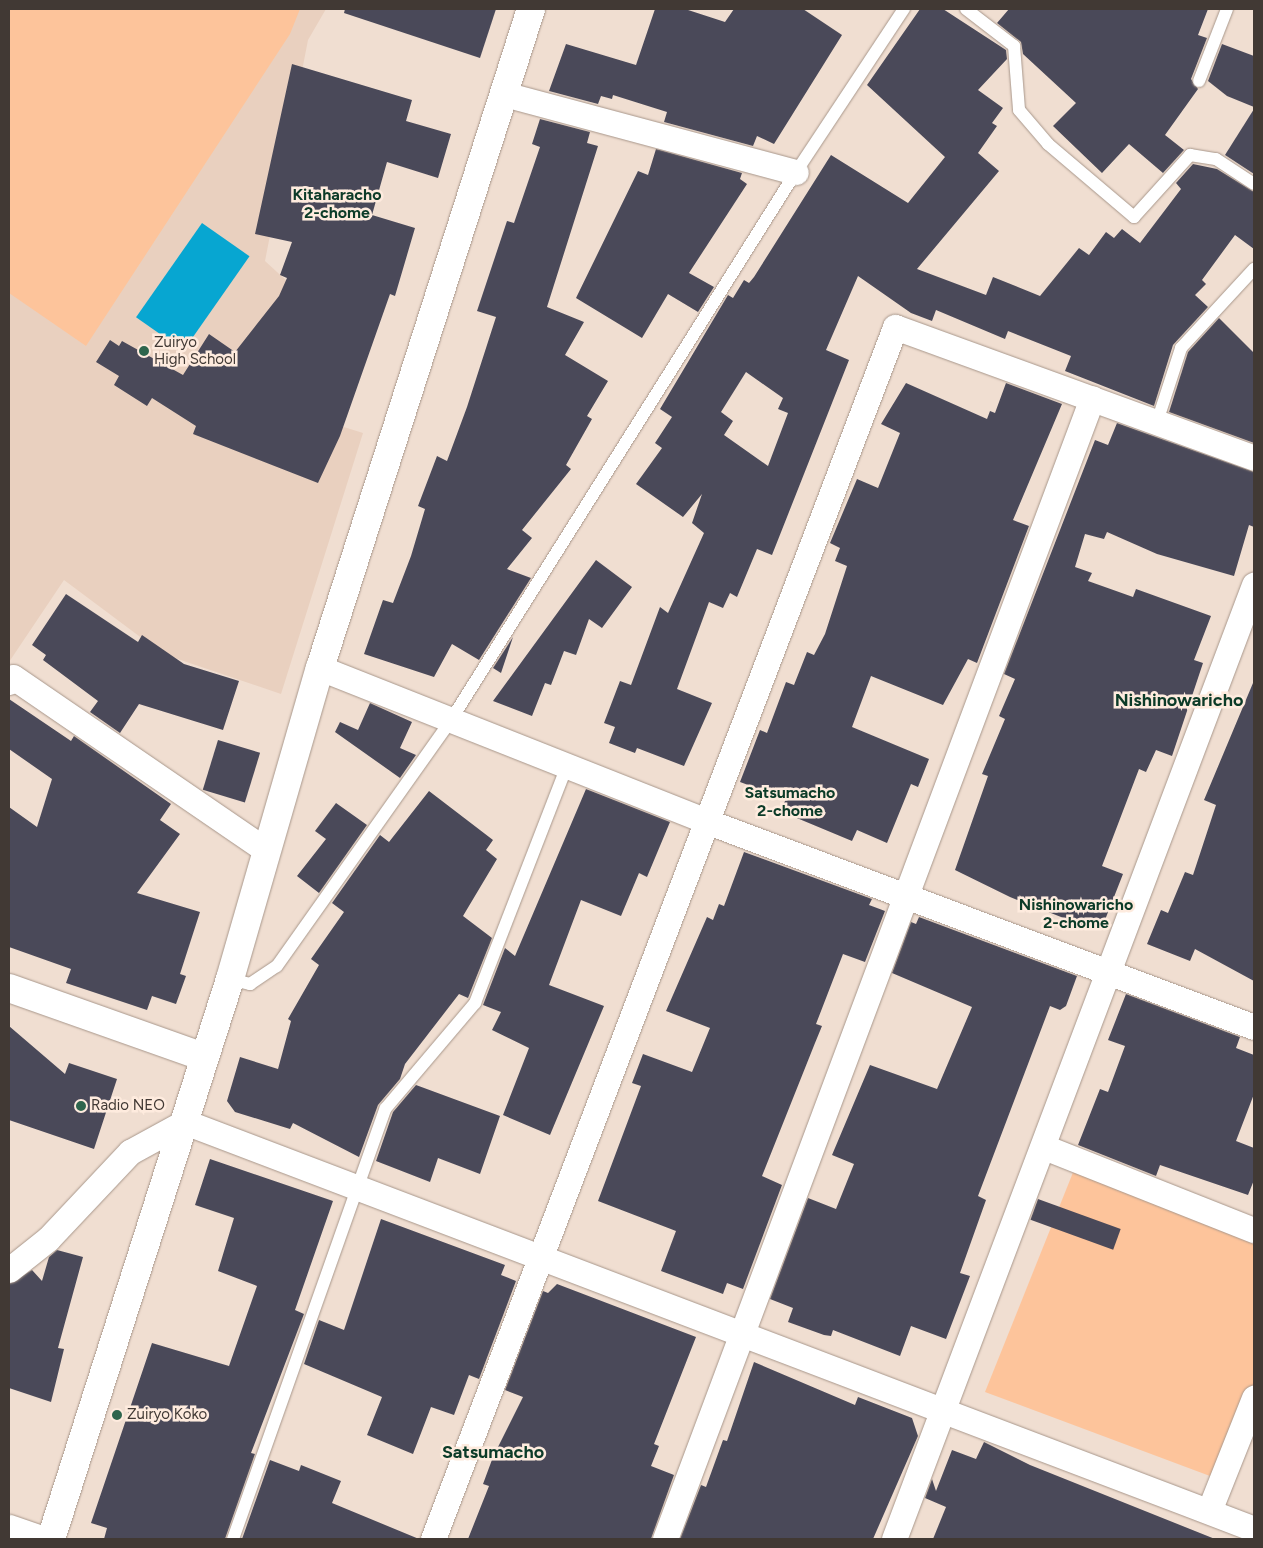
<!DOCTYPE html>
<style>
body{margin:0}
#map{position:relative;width:1263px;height:1548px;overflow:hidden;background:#f0ded1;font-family:Figtree,sans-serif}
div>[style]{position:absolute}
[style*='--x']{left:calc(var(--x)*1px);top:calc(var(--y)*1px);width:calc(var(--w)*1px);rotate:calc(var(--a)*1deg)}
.built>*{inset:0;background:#e9d0bf}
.green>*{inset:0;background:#fdc49b}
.water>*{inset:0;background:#07a6d1;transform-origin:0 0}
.building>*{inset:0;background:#4a4959;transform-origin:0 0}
.roads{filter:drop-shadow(0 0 1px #a8978b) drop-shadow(0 0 1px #a8978b)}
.lane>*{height:12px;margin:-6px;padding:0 6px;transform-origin:6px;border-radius:6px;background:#fff}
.street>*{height:25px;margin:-12.5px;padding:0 12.5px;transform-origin:12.5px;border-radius:12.5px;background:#fff}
.secondary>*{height:28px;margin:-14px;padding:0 14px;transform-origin:14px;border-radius:14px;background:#fff}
.dots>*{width:14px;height:14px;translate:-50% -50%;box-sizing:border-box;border:2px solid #feebde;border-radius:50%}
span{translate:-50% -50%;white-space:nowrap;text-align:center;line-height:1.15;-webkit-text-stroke:5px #feebde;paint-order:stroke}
.poi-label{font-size:15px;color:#413934}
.left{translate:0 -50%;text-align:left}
.neighbourhood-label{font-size:16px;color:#0c3b28;font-weight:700}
.quarter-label{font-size:18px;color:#0c3b28;font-weight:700}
.frame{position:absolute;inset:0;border:10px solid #413934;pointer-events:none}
</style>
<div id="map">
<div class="built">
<div style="clip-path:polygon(9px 9px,326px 9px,308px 40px,265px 261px,313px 305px,248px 397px,363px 433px,281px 694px,163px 654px,64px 580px,9px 662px)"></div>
</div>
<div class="green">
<div style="clip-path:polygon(9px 9px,300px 9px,290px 34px,86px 346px,9px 293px)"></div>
<div style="clip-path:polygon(1076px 1165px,1254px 1241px,1254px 1408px,1226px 1482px,985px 1392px)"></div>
</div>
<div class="water">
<div style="left:202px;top:223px;width:58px;height:115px;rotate:35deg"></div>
</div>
<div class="building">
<div style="clip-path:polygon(345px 9px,496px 9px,480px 58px,344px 13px)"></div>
<div style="clip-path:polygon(655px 9px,685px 9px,725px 22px,734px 9px,803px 9px,842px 35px,774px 144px,757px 136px,753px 146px,664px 122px,667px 112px,613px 95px,612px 99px,601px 96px,598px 104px,549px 91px,566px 44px,636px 65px)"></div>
<div style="clip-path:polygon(evenodd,920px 9px,943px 9px,1006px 50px,1007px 59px,978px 90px,1003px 108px,992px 123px,997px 126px,978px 153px,999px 171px,917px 269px,986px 295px,993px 277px,1040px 296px,1079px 248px,1089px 255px,1106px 232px,1114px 238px,1122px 229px,1140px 243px,1181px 189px,1176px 183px,1193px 164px,1217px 169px,1254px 192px,1254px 249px,1235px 235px,1202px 280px,1206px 284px,1195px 295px,1208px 307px,1173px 345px,1154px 406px,1065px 371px,1071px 356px,1008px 331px,1005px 339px,936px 310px,932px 321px,911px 313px,858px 276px,826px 350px,849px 360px,772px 555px,757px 549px,737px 597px,730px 593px,723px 608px,709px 602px,677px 689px,712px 703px,684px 766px,637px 748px,635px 753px,609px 743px,615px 727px,604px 723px,620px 681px,631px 685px,660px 607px,668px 613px,704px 533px,692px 523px,702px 494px,683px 517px,636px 484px,662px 448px,655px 443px,672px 417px,660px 409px,728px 295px,733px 298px,744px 280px,749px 283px,754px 277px,831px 155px,908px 203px,945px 157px,867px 85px,920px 9px,746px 372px,783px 398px,778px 409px,788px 413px,768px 466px,724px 435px,733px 421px,721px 412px,746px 372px)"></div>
<div style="clip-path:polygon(1009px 9px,1208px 9px,1198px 35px,1207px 38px,1191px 79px,1198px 89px,1165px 135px,1184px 150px,1163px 173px,1129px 144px,1102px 173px,1053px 126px,1076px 103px,1023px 54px,1021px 42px,997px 23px)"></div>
<div style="clip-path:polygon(1222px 44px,1254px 56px,1254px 107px,1227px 96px,1208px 81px)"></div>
<div style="clip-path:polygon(292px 64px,412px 100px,406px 121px,451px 134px,438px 178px,387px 162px,372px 215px,415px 228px,395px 296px,390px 294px,340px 436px,318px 483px,193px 434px,196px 426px,152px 398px,147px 406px,114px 385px,119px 376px,96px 362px,110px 340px,119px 346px,122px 341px,183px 375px,209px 334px,235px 352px,279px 296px,287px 278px,280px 275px,292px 242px,255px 234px)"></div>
<div style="clip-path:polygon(1254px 109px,1254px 174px,1225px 155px)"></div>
<div style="clip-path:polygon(540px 119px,590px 132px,587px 143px,598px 146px,547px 307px,584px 322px,565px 355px,608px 381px,587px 416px,592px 419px,566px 465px,571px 469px,522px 530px,532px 538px,507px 569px,531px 578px,479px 660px,452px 644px,434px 677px,364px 654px,383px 600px,393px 603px,411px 556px,425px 509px,418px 506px,437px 456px,447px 461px,467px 407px,496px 317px,477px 311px,507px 221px,514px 223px,540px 147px,532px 144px)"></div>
<div style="clip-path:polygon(656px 149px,742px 173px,740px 179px,747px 184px,689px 273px,714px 287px,698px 312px,668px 294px,642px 338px,576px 298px,638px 171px,648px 175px)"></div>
<div style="clip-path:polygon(1219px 318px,1254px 353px,1254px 443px,1169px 412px,1188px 352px)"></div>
<div style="clip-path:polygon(906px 383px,987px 419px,990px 411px,995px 413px,1006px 383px,1062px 404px,1013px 520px,1029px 526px,977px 663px,968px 659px,943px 705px,871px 676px,852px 727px,929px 759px,918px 787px,911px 784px,887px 843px,857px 830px,852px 841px,780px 811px,786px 799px,740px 782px,760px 730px,767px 733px,786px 682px,794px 685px,807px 652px,814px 655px,825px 634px,847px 566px,835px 561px,840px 548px,830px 543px,857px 479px,878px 488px,900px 433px,881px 424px)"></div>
<div style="clip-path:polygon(1117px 423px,1254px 472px,1254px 527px,1249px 525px,1234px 576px,1157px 554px,1107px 532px,1104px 539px,1085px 534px,1075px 567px,1092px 573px,1088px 581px,1133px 597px,1136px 589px,1211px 616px,1194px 660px,1203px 663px,1172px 756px,1156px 750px,1146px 772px,1139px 769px,1102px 866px,1123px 874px,1103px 925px,1094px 930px,1010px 897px,955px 870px,988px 776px,982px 774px,1005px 719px,999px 716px,1015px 679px,1004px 674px,1095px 440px,1108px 445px)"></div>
<div style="clip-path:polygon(596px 560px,632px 587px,602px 628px,589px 619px,576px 655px,564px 651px,551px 685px,545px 683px,532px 716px,493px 701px)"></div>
<div style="clip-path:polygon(66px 594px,138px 642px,142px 635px,184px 664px,239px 681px,223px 730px,139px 704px,120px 733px,90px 712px,98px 701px,43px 660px,46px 655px,32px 645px)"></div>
<div style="clip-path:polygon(513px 637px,501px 673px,493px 668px)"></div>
<div style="clip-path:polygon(1253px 683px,1254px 683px,1254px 981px,1195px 949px,1190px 961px,1147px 944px,1161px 910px,1168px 913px,1185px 872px,1193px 875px,1216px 805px,1204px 800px)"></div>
<div style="clip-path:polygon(9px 699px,71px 741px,74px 736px,171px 804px,160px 820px,180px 834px,137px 893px,200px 912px,180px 974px,186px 976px,176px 1004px,152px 996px,147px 1010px,66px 983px,71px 969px,9px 947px,9px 807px,37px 827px,52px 779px,9px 749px)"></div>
<div style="clip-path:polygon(370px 703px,412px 722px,400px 748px,416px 755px,400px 778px,335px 732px,340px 722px,358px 730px)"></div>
<div style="left:218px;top:740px;width:44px;height:52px;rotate:17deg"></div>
<div style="clip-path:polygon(586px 789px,670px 822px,647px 877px,639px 873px,621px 916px,581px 900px,549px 985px,604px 1006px,550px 1135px,503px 1115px,529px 1048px,492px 1030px,501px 1012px,483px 1005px,505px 948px,515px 956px)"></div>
<div style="clip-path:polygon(429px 791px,493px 840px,486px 850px,497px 859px,463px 916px,492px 938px,468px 998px,459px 994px,405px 1064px,400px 1079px,378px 1105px,359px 1157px,293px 1123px,290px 1129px,235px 1112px,227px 1101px,240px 1057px,278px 1069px,291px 1021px,288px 1019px,319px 965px,311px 959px,344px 912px,332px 903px,380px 835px,389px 842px)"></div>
<div style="clip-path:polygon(336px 803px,367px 825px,319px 893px,297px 876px,326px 839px,315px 831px)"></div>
<div style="clip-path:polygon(744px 852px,872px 899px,869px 905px,885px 911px,865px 962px,843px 954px,816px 1024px,822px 1026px,815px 1043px,762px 1176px,782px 1185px,743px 1289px,727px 1283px,723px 1294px,661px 1271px,676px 1231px,598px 1201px,641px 1086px,632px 1083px,643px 1054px,692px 1072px,710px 1028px,666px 1011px,707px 917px,713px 920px,719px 904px,724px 906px)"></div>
<div style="clip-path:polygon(919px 917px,1077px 976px,1066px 1006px,1060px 1010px,1050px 1006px,978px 1196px,986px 1200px,960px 1273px,970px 1276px,946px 1339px,911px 1326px,900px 1356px,833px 1330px,831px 1336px,824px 1335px,788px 1322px,793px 1308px,770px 1299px,808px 1198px,836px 1209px,854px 1164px,832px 1155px,870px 1065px,937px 1089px,972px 1007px,892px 973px,911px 922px,916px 924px)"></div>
<div style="clip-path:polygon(1126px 994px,1240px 1037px,1236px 1048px,1254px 1055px,1254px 1094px,1236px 1141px,1254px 1148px,1254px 1180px,1248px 1195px,1160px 1165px,1156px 1176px,1078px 1145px,1100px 1089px,1108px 1092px,1125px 1046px,1108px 1040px)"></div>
<div style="clip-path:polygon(9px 1026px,65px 1074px,69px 1063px,117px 1079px,94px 1149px,9px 1120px)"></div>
<div style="clip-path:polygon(416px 1085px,500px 1116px,480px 1174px,438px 1158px,430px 1182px,376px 1161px,393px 1112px)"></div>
<div style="clip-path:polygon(210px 1159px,333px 1201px,295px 1310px,304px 1314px,251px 1453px,255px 1454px,225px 1539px,104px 1539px,107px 1528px,91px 1523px,152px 1343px,229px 1366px,257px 1286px,218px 1271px,234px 1218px,195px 1205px)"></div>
<div style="left:1038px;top:1199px;width:88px;height:22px;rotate:20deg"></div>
<div style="clip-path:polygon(381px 1219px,505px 1265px,501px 1275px,516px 1281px,479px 1379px,469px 1375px,454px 1415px,431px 1407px,413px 1454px,367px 1435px,382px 1397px,304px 1364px,319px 1320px,344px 1330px)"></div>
<div style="clip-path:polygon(57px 1250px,83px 1257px,58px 1348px,64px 1349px,51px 1402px,9px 1388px,9px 1284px,32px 1270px,42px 1281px,49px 1257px)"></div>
<div style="clip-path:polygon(557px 1284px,696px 1337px,654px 1444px,659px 1446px,651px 1466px,674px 1475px,651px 1539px,468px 1539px,489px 1486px,483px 1484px,493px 1457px,523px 1397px,505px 1390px,543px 1291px,548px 1293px)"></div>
<div style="clip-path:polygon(754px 1362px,855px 1405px,858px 1397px,912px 1418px,918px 1436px,873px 1539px,680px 1539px,701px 1485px,706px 1487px,723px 1440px,727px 1441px)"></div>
<div style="clip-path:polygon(984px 1442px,1030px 1465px,1215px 1539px,933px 1539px,946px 1507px,925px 1498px,932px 1479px,936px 1491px,952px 1450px,976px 1459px)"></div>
<div style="clip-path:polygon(270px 1460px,299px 1471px,301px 1465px,341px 1481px,332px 1503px,419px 1539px,242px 1539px)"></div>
</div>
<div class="roads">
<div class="lane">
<div style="--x:966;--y:9;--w:61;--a:37.6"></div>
<div style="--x:1014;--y:46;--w:64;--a:85.5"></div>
<div style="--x:1019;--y:110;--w:45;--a:49.5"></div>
<div style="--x:1048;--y:144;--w:113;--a:40.3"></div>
<div style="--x:1134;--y:217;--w:84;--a:-47.9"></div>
<div style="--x:1190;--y:155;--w:26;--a:9"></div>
<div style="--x:1216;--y:159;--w:45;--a:33.3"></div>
<div style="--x:1199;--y:81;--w:77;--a:-68.7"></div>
<div style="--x:1157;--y:422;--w:78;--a:-72"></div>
<div style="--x:1181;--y:348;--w:108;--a:-47.3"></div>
<div style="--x:230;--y:979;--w:21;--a:14"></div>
<div style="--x:250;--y:984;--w:32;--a:-34"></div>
<div style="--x:277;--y:966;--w:301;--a:-54.7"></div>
<div style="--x:451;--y:720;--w:648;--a:-57.81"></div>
<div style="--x:796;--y:172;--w:196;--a:-56.5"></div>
<div style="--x:233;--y:1539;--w:457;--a:-70.5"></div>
<div style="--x:386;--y:1108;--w:138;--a:-49.7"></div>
<div style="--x:475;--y:1003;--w:254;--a:-68.8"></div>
</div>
<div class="street">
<div style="--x:504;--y:94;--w:302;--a:15"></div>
<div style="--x:320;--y:668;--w:415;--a:21.6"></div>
<div style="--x:706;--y:821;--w:585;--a:20.6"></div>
<div style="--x:9;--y:682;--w:6;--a:-51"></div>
<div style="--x:13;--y:677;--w:308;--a:34.4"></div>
<div style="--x:1044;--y:1147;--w:226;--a:21.6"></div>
<div style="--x:9;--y:1270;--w:50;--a:-38.5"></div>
<div style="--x:48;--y:1239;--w:120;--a:-46.7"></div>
<div style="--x:130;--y:1152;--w:63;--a:-28.6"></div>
<div style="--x:185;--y:1122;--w:1144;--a:20.84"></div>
<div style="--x:1209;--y:1511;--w:122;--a:-68.3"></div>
<div style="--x:9;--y:1527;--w:37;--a:19"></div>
<div style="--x:433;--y:1539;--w:1297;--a:-69.13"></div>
<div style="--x:895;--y:327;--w:382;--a:20"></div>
<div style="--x:665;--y:1539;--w:1218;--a:-69.48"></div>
<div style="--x:894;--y:1539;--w:1020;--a:-69.33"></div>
</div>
<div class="secondary">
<div style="--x:9;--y:988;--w:207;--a:19.5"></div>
<div style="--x:51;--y:1539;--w:588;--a:-72.27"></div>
<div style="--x:230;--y:979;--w:324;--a:-73.9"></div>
<div style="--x:320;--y:668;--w:692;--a:-72.25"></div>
</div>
</div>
<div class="dots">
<div style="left:144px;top:351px;background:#2e654d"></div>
<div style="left:81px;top:1106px;background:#2e654d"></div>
<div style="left:117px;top:1415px;background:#2e654d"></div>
</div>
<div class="poi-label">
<span class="left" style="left:154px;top:351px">Zuiryo<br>High School</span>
<span class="left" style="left:91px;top:1106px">Radio NEO</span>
<span class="left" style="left:127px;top:1415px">Zuiryo Koko</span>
</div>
<div class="neighbourhood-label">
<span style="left:337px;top:204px">Kitaharacho<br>2-chome</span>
<span style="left:790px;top:802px">Satsumacho<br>2-chome</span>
<span style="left:1076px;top:914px">Nishinowaricho<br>2-chome</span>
</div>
<div class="quarter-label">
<span style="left:1179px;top:700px">Nishinowaricho</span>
<span style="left:493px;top:1452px">Satsumacho</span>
</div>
<div class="frame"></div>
</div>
